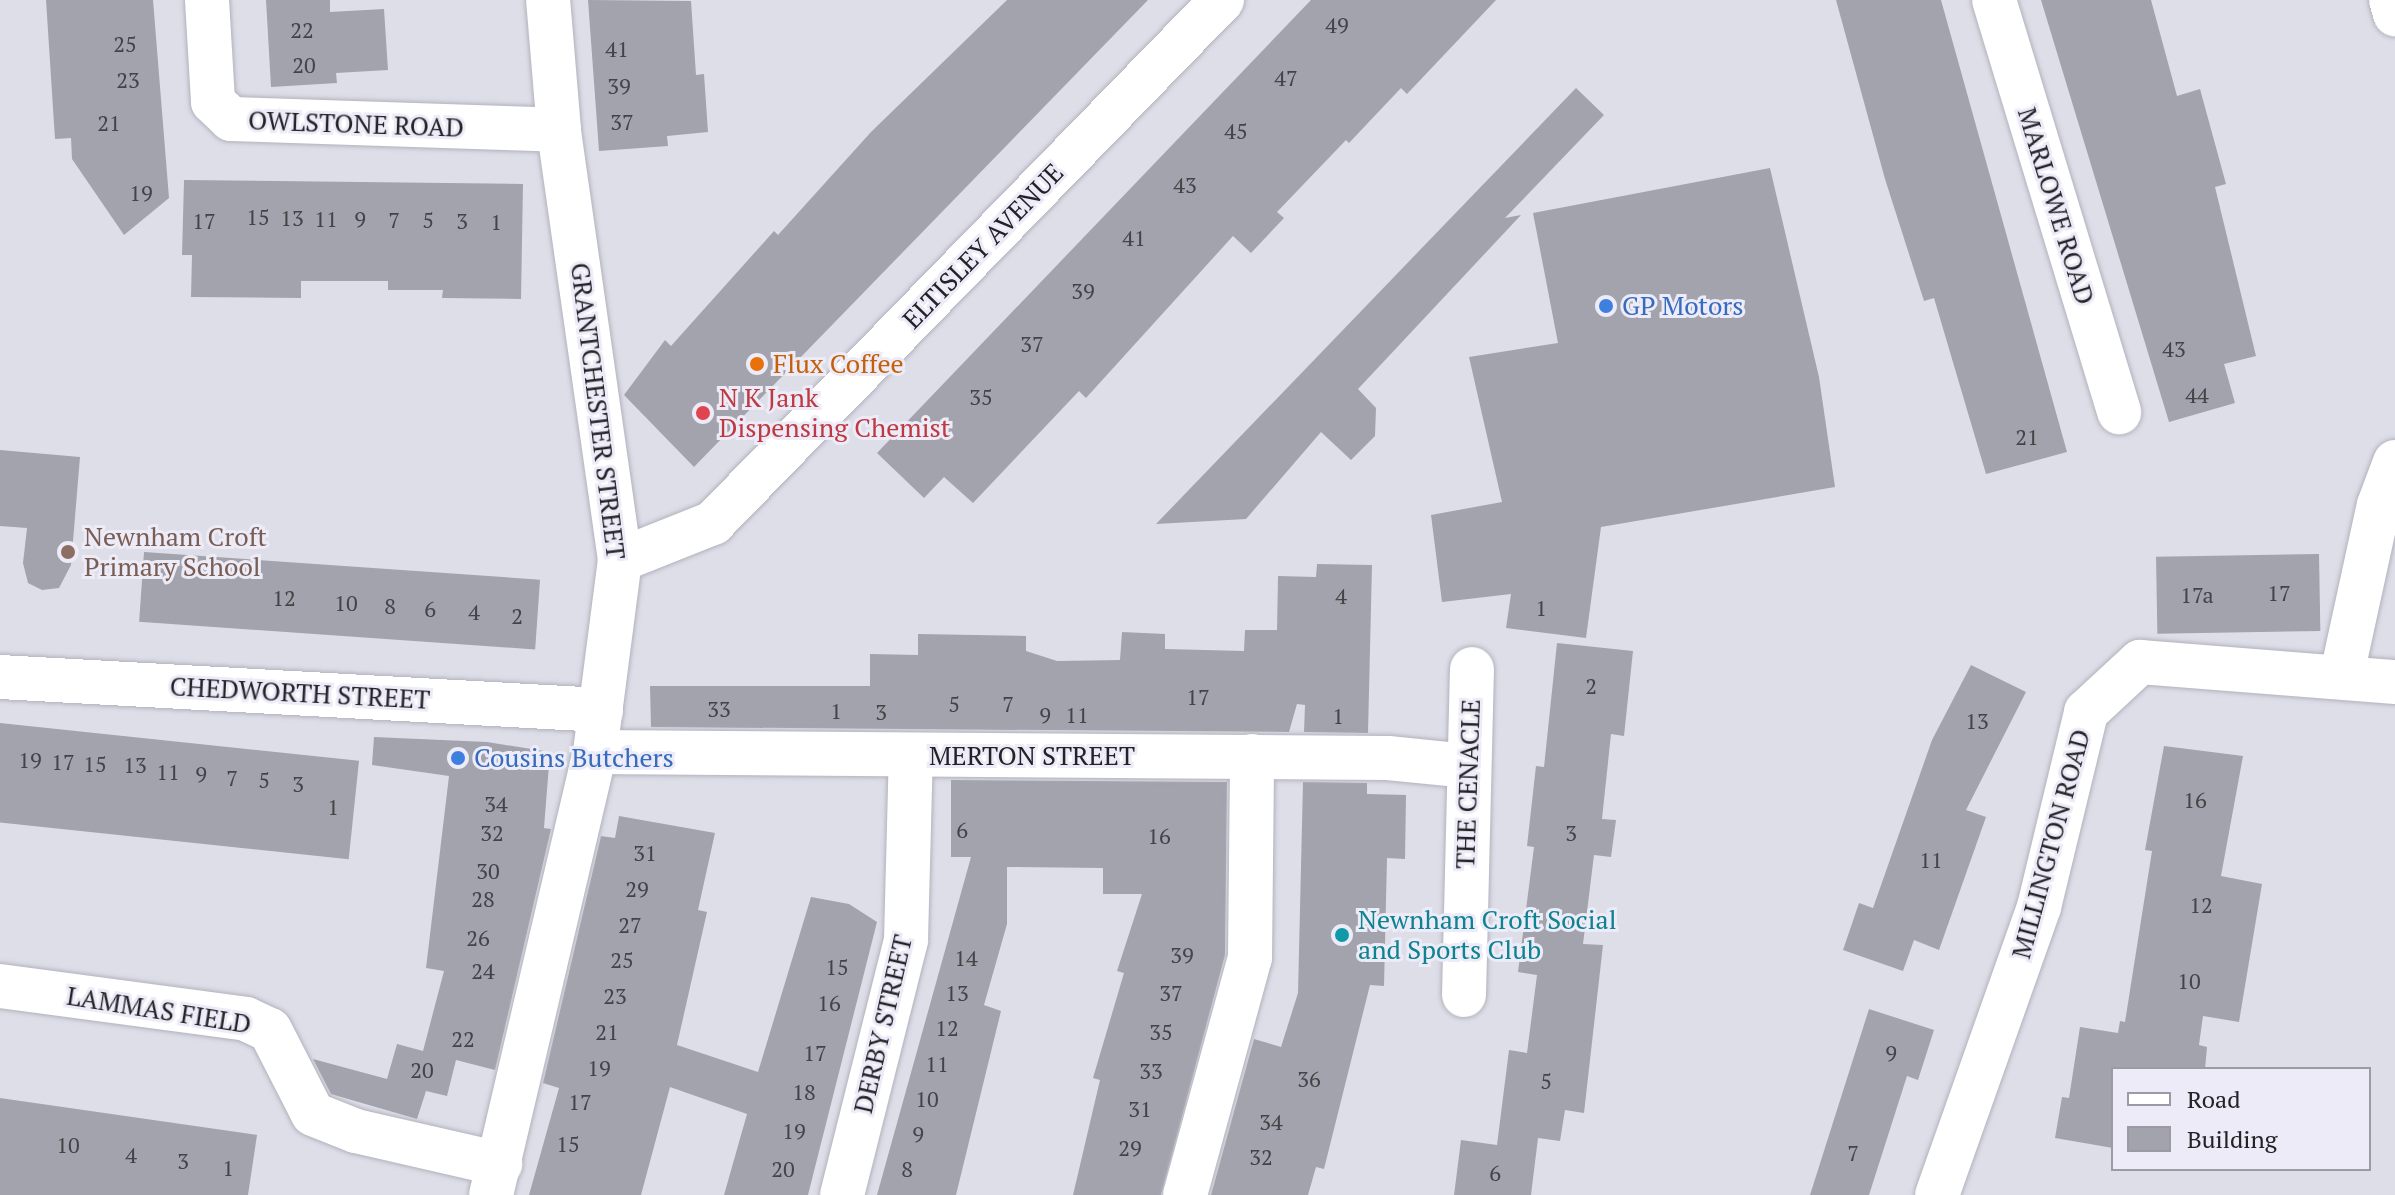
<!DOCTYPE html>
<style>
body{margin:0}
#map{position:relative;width:2395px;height:1195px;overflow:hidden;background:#dedee9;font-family:"PT Serif",serif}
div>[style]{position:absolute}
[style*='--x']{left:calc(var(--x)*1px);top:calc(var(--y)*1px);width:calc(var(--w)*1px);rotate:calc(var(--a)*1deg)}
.building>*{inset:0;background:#a3a3ad;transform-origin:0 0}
.roads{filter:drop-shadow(0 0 2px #b2b2bd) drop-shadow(0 0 2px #b2b2bd)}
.street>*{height:44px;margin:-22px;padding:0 22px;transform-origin:22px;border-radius:22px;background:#fff}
.dots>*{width:22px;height:22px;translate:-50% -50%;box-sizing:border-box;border:4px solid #ecebf7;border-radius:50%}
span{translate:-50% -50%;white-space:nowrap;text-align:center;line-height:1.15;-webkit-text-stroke:6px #ecebf7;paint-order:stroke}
.number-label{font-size:22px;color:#434348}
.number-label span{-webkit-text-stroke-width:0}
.street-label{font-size:26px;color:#232327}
.shop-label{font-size:26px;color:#366cbe}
.left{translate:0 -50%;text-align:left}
.food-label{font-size:26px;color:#c56008}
.health-label{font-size:26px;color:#be3a42}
.education-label{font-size:26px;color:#785e54}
.culture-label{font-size:26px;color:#0d838f}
.legend{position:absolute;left:2111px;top:1067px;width:260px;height:104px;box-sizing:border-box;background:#ecebf7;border:2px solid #9c9ba4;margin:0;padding:10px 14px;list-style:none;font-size:24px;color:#232327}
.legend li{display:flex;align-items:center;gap:16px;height:40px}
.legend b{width:40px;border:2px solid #9c9ba4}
</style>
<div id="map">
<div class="building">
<div style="clip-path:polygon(46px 0,153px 0,169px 198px,124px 235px,72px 159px,71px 138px,55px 139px)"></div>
<div style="clip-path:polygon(266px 0,330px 0,330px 12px,384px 9px,388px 70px,336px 73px,337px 83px,271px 87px)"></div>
<div style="clip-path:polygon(588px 0,691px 1px,696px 75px,704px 74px,708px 132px,667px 136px,668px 146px,599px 151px)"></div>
<div style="clip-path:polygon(1007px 0,1148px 0,694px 467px,624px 395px,665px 340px,671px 346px,774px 231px,778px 235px,871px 132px)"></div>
<div style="clip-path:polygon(1311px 0,1496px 0,1407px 94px,1401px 88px,1349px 143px,1346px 140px,1277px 212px,1284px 218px,1251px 253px,1233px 236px,1086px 398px,1079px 391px,973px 503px,944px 477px,924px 498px,877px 453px)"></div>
<div style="clip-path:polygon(1836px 0,1941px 0,2067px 452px,1986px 474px,1934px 298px,1924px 301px,1885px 179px)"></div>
<div style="clip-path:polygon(2041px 0,2151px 0,2177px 96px,2200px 89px,2226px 184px,2215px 187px,2256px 356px,2224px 364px,2235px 403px,2169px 422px)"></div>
<div style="clip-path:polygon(1576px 88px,1604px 115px,1505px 218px,1521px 215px,1358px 389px,1376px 408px,1375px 436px,1351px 460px,1321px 432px,1246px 519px,1156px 524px)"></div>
<div style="clip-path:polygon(1770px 168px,1819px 377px,1835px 487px,1601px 527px,1586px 638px,1506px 628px,1511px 594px,1442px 602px,1431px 515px,1502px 502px,1469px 357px,1558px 343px,1533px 213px)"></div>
<div style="clip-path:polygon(184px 180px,523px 184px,521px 299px,442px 298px,443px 290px,388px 290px,388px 281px,301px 281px,301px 298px,191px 297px,192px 255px,182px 255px)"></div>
<div style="clip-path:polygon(0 450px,80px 457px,71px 565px,59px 588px,42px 590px,28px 583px,23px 563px,27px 528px,0 526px)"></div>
<div style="left:144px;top:552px;width:397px;height:70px;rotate:4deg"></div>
<div style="left:2319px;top:554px;width:77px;height:163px;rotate:89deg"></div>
<div style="clip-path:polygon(1317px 564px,1372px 565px,1368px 733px,1304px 732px,1305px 705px,1297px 704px,1289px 732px,651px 727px,650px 686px,870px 686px,870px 654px,918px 655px,918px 634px,1026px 636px,1026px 651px,1057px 661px,1120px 660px,1122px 632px,1165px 634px,1165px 649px,1244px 651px,1245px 630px,1277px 630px,1278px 576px,1316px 577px)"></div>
<div style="clip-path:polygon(1557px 643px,1633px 651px,1624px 736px,1611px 734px,1602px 819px,1616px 820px,1611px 857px,1594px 855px,1583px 944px,1603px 945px,1584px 1113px,1565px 1110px,1560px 1141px,1538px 1138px,1531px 1195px,1454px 1195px,1461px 1140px,1497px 1145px,1509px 1050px,1527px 1053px,1537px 975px,1518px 972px,1534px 847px,1527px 846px,1536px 766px,1544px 767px)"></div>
<div style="clip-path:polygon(1971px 665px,2026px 692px,1966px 810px,1986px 817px,1939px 950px,1914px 940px,1903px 971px,1843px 950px,1859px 903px,1873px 908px,1932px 740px)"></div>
<div style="left:0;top:723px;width:361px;height:99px;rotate:6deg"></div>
<div style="clip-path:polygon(374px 737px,487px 742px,550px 752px,544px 828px,551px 829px,495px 1070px,456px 1060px,447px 1096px,426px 1091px,417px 1119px,331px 1094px,313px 1059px,387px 1079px,397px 1044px,423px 1051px,444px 971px,426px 968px,449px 776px,372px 765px)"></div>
<div style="clip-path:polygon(2164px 746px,2243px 756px,2221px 876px,2262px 884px,2239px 1022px,2203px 1016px,2199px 1045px,2207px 1047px,2205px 1069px,2113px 1069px,2113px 1148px,2055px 1138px,2062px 1097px,2069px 1098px,2080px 1027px,2118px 1033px,2120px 1021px,2125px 1022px,2152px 851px,2145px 850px)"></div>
<div style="clip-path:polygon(951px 780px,1227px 782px,1225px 955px,1161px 1195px,1073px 1195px,1100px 1080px,1093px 1078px,1124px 973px,1117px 971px,1142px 894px,1103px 894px,1103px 868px,1007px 867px,1007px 924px,984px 1005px,1001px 1011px,956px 1195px,877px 1195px,971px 857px,951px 857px)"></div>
<div style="clip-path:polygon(1303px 782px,1367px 783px,1367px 794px,1406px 795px,1405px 859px,1387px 858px,1384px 986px,1370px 985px,1324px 1169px,1316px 1167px,1308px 1195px,1211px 1195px,1254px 1039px,1281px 1047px,1298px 993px)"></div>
<div style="clip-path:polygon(619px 816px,715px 833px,698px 910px,707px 912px,677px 1045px,758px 1072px,811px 897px,849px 904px,877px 922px,808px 1195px,724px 1195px,747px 1114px,670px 1087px,641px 1195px,529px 1195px,559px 1088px,543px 1083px,601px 836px,615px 838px)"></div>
<div style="clip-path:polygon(1869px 1009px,1934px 1030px,1918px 1080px,1907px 1076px,1869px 1195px,1810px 1195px)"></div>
<div style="clip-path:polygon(0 1098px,257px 1135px,248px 1195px,0 1195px)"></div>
</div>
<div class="roads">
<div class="street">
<div style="--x:207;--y:0;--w:102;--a:86.6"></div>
<div style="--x:213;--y:102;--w:25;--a:43"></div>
<div style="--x:231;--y:119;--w:328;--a:1.9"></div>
<div style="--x:1994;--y:0;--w:431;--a:73.1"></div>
<div style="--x:2391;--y:0;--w:15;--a:74"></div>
<div style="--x:620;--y:560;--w:100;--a:-21.7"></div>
<div style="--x:713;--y:523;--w:730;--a:-45.78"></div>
<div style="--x:2342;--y:674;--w:173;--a:-77.7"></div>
<div style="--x:2379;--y:505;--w:46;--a:-69.6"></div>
<div style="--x:0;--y:677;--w:602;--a:3.14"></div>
<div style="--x:595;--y:752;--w:793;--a:0.43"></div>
<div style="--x:1388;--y:758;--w:79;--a:5.8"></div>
<div style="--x:0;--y:986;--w:248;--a:7.6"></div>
<div style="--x:246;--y:1019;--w:26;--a:25"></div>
<div style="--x:270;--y:1030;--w:94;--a:62.9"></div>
<div style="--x:313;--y:1114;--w:46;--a:21.6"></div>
<div style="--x:356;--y:1131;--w:148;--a:12.9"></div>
<div style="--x:1464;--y:995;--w:326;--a:-88.6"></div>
<div style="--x:491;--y:1195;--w:455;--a:-76.8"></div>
<div style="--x:595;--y:752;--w:194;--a:-82.6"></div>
<div style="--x:620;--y:560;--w:434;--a:-98.1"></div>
<div style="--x:559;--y:130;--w:130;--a:-94.8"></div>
<div style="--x:842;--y:1195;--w:263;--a:-75.9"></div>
<div style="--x:906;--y:940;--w:185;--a:-88.5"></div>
<div style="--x:1185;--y:1195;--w:246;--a:-74.7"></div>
<div style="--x:1250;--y:958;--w:202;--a:-89.4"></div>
<div style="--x:1937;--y:1195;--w:306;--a:-70.5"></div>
<div style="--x:2039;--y:907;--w:201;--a:-76.4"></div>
<div style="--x:2086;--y:712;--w:74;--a:-42.8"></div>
<div style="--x:2140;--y:662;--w:256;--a:4.5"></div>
</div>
</div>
<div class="dots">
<div style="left:1606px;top:306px;background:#3f7fe0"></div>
<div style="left:757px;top:364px;background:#e8710a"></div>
<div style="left:703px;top:413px;background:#e0444e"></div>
<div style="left:68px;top:552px;background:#8d6e63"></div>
<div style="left:458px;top:758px;background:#3f7fe0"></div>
<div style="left:1342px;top:935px;background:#0f9aa8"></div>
</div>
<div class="number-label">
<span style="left:1337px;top:25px">49</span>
<span style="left:302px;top:30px">22</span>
<span style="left:125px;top:44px">25</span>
<span style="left:617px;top:49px">41</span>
<span style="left:304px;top:65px">20</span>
<span style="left:1286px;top:78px">47</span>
<span style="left:128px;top:80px">23</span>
<span style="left:619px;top:86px">39</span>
<span style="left:622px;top:122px">37</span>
<span style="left:109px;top:123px">21</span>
<span style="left:1236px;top:131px">45</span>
<span style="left:1185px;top:185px">43</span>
<span style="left:141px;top:193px">19</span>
<span style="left:258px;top:217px">15</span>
<span style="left:292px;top:218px">13</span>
<span style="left:326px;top:219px">11</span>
<span style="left:360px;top:219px">9</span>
<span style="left:394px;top:220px">7</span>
<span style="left:428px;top:220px">5</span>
<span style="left:204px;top:221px">17</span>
<span style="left:462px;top:221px">3</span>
<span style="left:496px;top:222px">1</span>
<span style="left:1134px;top:238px">41</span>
<span style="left:1083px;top:291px">39</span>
<span style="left:1032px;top:344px">37</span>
<span style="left:2174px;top:349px">43</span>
<span style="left:2197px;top:395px">44</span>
<span style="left:981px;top:397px">35</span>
<span style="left:2027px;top:437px">21</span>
<span style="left:2279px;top:593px">17</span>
<span style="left:2197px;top:595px">17a</span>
<span style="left:1341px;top:596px">4</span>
<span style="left:284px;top:598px">12</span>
<span style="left:346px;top:603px">10</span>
<span style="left:390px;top:606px">8</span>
<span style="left:1541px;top:608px">1</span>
<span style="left:430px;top:609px">6</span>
<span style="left:474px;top:612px">4</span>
<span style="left:517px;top:616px">2</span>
<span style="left:1591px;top:686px">2</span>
<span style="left:1198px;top:697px">17</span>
<span style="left:954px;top:704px">5</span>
<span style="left:1008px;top:704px">7</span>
<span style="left:719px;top:709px">33</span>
<span style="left:836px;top:711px">1</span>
<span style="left:881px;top:712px">3</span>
<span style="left:1045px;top:715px">9</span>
<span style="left:1077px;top:715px">11</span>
<span style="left:1338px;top:716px">1</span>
<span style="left:1977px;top:721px">13</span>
<span style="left:30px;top:760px">19</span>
<span style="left:63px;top:762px">17</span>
<span style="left:95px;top:764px">15</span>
<span style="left:135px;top:765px">13</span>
<span style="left:168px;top:772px">11</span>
<span style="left:201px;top:774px">9</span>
<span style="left:232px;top:778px">7</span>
<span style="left:264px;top:780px">5</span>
<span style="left:298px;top:784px">3</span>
<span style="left:2195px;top:800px">16</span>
<span style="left:496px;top:804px">34</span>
<span style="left:333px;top:807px">1</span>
<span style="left:962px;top:830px">6</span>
<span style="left:492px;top:833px">32</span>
<span style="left:1571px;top:833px">3</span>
<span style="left:1159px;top:836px">16</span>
<span style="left:645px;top:853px">31</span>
<span style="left:1931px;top:860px">11</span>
<span style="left:488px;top:871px">30</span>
<span style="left:637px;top:889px">29</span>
<span style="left:483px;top:899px">28</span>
<span style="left:2201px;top:905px">12</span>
<span style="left:630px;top:925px">27</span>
<span style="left:478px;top:938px">26</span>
<span style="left:1182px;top:955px">39</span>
<span style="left:966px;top:958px">14</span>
<span style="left:622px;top:960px">25</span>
<span style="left:837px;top:967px">15</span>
<span style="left:483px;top:971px">24</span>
<span style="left:2189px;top:981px">10</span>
<span style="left:957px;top:993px">13</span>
<span style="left:1171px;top:993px">37</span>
<span style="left:615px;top:996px">23</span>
<span style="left:829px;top:1003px">16</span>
<span style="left:947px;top:1028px">12</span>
<span style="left:607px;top:1032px">21</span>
<span style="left:1161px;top:1032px">35</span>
<span style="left:463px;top:1039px">22</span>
<span style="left:815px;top:1053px">17</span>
<span style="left:1891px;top:1053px">9</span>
<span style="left:937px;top:1064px">11</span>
<span style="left:599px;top:1068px">19</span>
<span style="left:422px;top:1070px">20</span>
<span style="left:1151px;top:1071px">33</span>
<span style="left:1309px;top:1079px">36</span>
<span style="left:1546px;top:1081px">5</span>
<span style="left:804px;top:1092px">18</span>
<span style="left:927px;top:1099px">10</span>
<span style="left:580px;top:1102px">17</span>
<span style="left:1140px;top:1109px">31</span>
<span style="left:1271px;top:1122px">34</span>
<span style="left:794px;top:1131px">19</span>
<span style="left:918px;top:1134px">9</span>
<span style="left:568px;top:1144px">15</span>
<span style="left:68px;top:1145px">10</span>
<span style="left:1130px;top:1148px">29</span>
<span style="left:1853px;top:1153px">7</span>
<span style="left:131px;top:1155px">4</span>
<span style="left:1261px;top:1157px">32</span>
<span style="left:183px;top:1161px">3</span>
<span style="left:228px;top:1168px">1</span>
<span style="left:783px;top:1169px">20</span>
<span style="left:907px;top:1169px">8</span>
<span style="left:1495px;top:1173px">6</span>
</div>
<div class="street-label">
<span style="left:356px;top:124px;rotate:2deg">OWLSTONE ROAD</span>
<span style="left:2056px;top:206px;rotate:73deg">MARLOWE ROAD</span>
<span style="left:983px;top:246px;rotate:-46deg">ELTISLEY AVENUE</span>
<span style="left:598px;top:411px;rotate:83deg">GRANTCHESTER STREET</span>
<span style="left:300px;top:693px;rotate:3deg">CHEDWORTH STREET</span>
<span style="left:1032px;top:756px">MERTON STREET</span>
<span style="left:1468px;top:784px;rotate:-88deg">THE CENACLE</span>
<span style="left:2051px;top:844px;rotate:-75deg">MILLINGTON ROAD</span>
<span style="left:159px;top:1010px;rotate:9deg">LAMMAS FIELD</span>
<span style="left:883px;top:1024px;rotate:-77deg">DERBY STREET</span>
</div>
<div class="shop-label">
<span class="left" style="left:1622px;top:306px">GP Motors</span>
<span class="left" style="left:474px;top:758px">Cousins Butchers</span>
</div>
<div class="food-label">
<span class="left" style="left:773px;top:364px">Flux Coffee</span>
</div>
<div class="health-label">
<span class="left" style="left:719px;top:413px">N K Jank<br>Dispensing Chemist</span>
</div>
<div class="education-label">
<span class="left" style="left:84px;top:552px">Newnham Croft<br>Primary School</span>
</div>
<div class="culture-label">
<span class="left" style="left:1358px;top:935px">Newnham Croft Social<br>and Sports Club</span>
</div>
<ul class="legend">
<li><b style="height:10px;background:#fff"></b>Road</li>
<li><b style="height:22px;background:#a3a3ad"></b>Building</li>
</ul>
</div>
